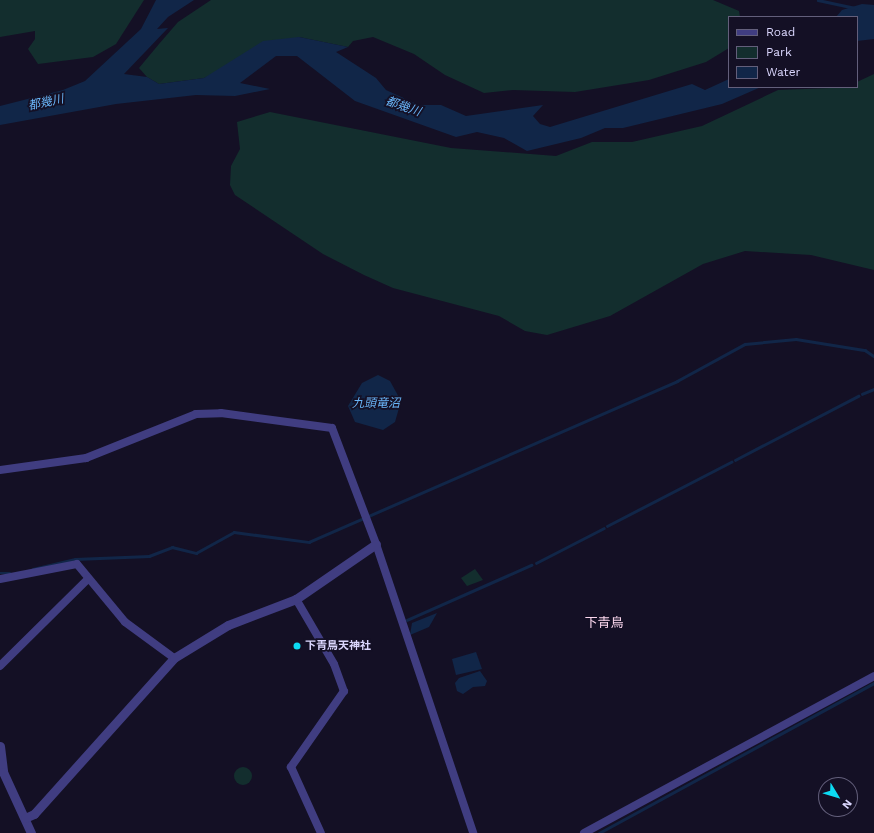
<!DOCTYPE html>
<meta charset="utf-8">
<style>
body{margin:0}
#map{position:relative;width:874px;height:833px;overflow:hidden;background:#141025;font-family:"Work Sans","Noto Sans JP",sans-serif}
div>[style]{position:absolute}
[style*='--x']{left:calc(var(--x)*1px);top:calc(var(--y)*1px);width:calc(var(--w)*1px);rotate:calc(var(--a)*1deg)}
.green>*{inset:0;background:#132e2e}
.round{border-radius:50%}
.water>*{inset:0;background:#112648}
.stream>*{height:2.5px;margin:-1.25px;padding:0 1.25px;transform-origin:1.25px;border-radius:1.25px;background:#112648}
.minor>*{height:8px;margin:-4px;padding:0 4px;transform-origin:4px;border-radius:4px;background:#403d81}
.tertiary>*{height:9px;margin:-4.5px;padding:0 4.5px;transform-origin:4.5px;border-radius:4.5px;background:#403d81}
.dots>*{width:11px;height:11px;translate:-50% -50%;box-sizing:border-box;border:2px solid #141025;border-radius:50%}
span{translate:-50% -50%;white-space:nowrap;text-align:center;line-height:1.15;-webkit-text-stroke:3.5px #141025;paint-order:stroke}
.poi-label{font-size:11px;color:#dad6fd;font-weight:700}
.left{translate:0 -50%;text-align:left}
.water-label{font-size:12px;color:#69b5f8;font-style:italic}
.quarter-label{font-size:13px;color:#fdd8ef}
.legend{position:absolute;left:728px;top:16px;width:130px;height:72px;box-sizing:border-box;background:#141025;border:1px solid #635f7b;margin:0;padding:5px 7px;list-style:none;font-size:12px;color:#dad6fd}
.legend li{display:flex;align-items:center;gap:8px;height:20px}
.legend b{width:20px;border:1px solid #635f7b}
.north{position:absolute;left:818px;top:777px;width:40px;height:40px;box-sizing:border-box;background:#141025;border:1px solid #635f7b;border-radius:50%;rotate:128deg;font-size:11px;font-weight:700;line-height:16px;text-align:center;color:#dad6fd}
.north::after{content:'';display:block;margin:auto;width:14px;height:18px;background:#0cdbf3;clip-path:polygon(50% 0,100% 100%,50% 72%,0 100%)}
</style>
<div id="map">
<div class="green">
<div style="clip-path:polygon(0 0,144px 0,116px 44px,93px 57px,38px 64px,28px 49px,35px 39px,35px 31px,0 37px)"></div>
<div style="clip-path:polygon(211px 0,713px 0,739px 11px,740px 17px,729px 17px,729px 48px,706px 62px,649px 80px,575px 92px,513px 90px,484px 93px,445px 75px,414px 54px,373px 37px,353px 41px,348px 47px,299px 37px,204px 78px,159px 84px,147px 77px,139px 68px,159px 44px,178px 22px)"></div>
<div style="clip-path:polygon(874px 74px,874px 270px,811px 255px,745px 251px,703px 264px,610px 316px,547px 335px,525px 331px,499px 316px,393px 288px,364px 275px,323px 254px,235px 195px,230px 185px,231px 166px,240px 149px,237px 122px,270px 112px,451px 148px,556px 156px,592px 142px,632px 142px,702px 126px,778px 90px,857px 87px,857px 82px)"></div>
<div style="clip-path:polygon(475px 569px,483px 580px,467px 586px,461px 578px)"></div>
<div class="round" style="left:234px;top:767px;width:18px;height:18px"></div>
</div>
<div class="water">
<div style="clip-path:polygon(156px 0,194px 0,168px 17px,157px 29px,168px 28px,124px 74px,147px 77px,159px 84px,204px 78px,263px 41px,299px 37px,348px 47px,336px 52px,376px 78px,386px 90px,419px 105px,441px 105px,466px 116px,543px 105px,533px 116px,540px 124px,550px 127px,692px 84px,705px 90px,729px 79px,729px 87px,761px 87px,722px 104px,623px 128px,605px 128px,581px 138px,527px 151px,504px 138px,477px 132px,456px 137px,355px 101px,297px 56px,276px 56px,240px 83px,270px 89px,235px 96px,196px 95px,116px 104px,0 125px,0 106px,63px 90px,85px 81px,141px 29px)"></div>
<div style="clip-path:polygon(862px 4px,874px 5px,874px 39px,857px 41px,857px 17px,836px 17px,842px 10px)"></div>
<div style="clip-path:polygon(378px 375px,390px 381px,401px 401px,395px 422px,383px 430px,355px 422px,348px 406px,362px 383px)"></div>
<div style="clip-path:polygon(437px 613px,429px 627px,410px 635px,412px 623px)"></div>
<div style="clip-path:polygon(476px 652px,482px 669px,456px 675px,452px 659px)"></div>
<div style="clip-path:polygon(480px 671px,487px 681px,485px 686px,473px 687px,463px 694px,457px 691px,455px 683px,459px 678px)"></div>
</div>
<div class="stream">
<div style="--x:818;--y:0;--w:39;--a:12"></div>
<div style="--x:862;--y:394;--w:13;--a:-23"></div>
<div style="--x:735;--y:460;--w:139;--a:-27.5"></div>
<div style="--x:607;--y:526;--w:140;--a:-27.3"></div>
<div style="--x:536;--y:563;--w:76;--a:-27.2"></div>
<div style="--x:33;--y:569;--w:43;--a:-13.4"></div>
<div style="--x:75;--y:559;--w:74;--a:-2.3"></div>
<div style="--x:149;--y:556;--w:25;--a:-21"></div>
<div style="--x:172;--y:547;--w:25;--a:14"></div>
<div style="--x:196;--y:553;--w:43;--a:-28.9"></div>
<div style="--x:234;--y:532;--w:76;--a:7.6"></div>
<div style="--x:309;--y:542;--w:402;--a:-23.6"></div>
<div style="--x:677;--y:381;--w:77;--a:-28.6"></div>
<div style="--x:745;--y:344;--w:51;--a:-5.6"></div>
<div style="--x:796;--y:339;--w:70;--a:9.1"></div>
<div style="--x:865;--y:350;--w:11;--a:34"></div>
<div style="--x:0;--y:573;--w:10;--a:0"></div>
<div style="--x:407;--y:620;--w:136;--a:-23.9"></div>
<div style="--x:599;--y:833;--w:313;--a:-28.6"></div>
</div>
<div class="minor">
<div style="--x:0;--y:470;--w:87;--a:-7.9"></div>
<div style="--x:86;--y:458;--w:118;--a:-21.8"></div>
<div style="--x:196;--y:414;--w:25;--a:-2"></div>
<div style="--x:221;--y:413;--w:112;--a:7.7"></div>
<div style="--x:332;--y:428;--w:124;--a:69.2"></div>
<div style="--x:376;--y:544;--w:305;--a:71.4"></div>
<div style="--x:0;--y:579;--w:78;--a:-11"></div>
<div style="--x:77;--y:564;--w:75;--a:50.4"></div>
<div style="--x:125;--y:622;--w:61;--a:36.3"></div>
<div style="--x:296;--y:599;--w:75;--a:59.7"></div>
<div style="--x:334;--y:664;--w:29;--a:70"></div>
<div style="--x:344;--y:691;--w:93;--a:124.9"></div>
<div style="--x:291;--y:767;--w:72;--a:65.6"></div>
<div style="--x:0;--y:666;--w:124;--a:-44.7"></div>
<div style="--x:584;--y:833;--w:330;--a:-28.4"></div>
</div>
<div class="tertiary">
<div style="--x:0;--y:746;--w:26;--a:83"></div>
<div style="--x:3;--y:772;--w:67;--a:65.3"></div>
<div style="--x:25;--y:818;--w:10;--a:-24"></div>
<div style="--x:34;--y:814;--w:210;--a:-48.1"></div>
<div style="--x:174;--y:658;--w:63;--a:-31.4"></div>
<div style="--x:228;--y:625;--w:73;--a:-20.9"></div>
<div style="--x:296;--y:599;--w:97;--a:-34.5"></div>
</div>
<div class="dots">
<div style="left:297px;top:646px;background:#0cdbf3"></div>
</div>
<div class="poi-label">
<span class="left" style="left:305px;top:646px">下青鳥天神社</span>
</div>
<div class="water-label">
<span style="left:46px;top:103px;rotate:-12deg">都幾川</span>
<span style="left:403px;top:107px;rotate:19deg">都幾川</span>
<span style="left:376px;top:404px">九頭竜沼</span>
</div>
<div class="quarter-label">
<span style="left:604px;top:623px">下青鳥</span>
</div>
<ul class="legend">
<li><b style="height:5px;background:#403d81"></b>Road</li>
<li><b style="height:11px;background:#132e2e"></b>Park</li>
<li><b style="height:11px;background:#112648"></b>Water</li>
</ul>
<div class="north">N</div>
</div>
